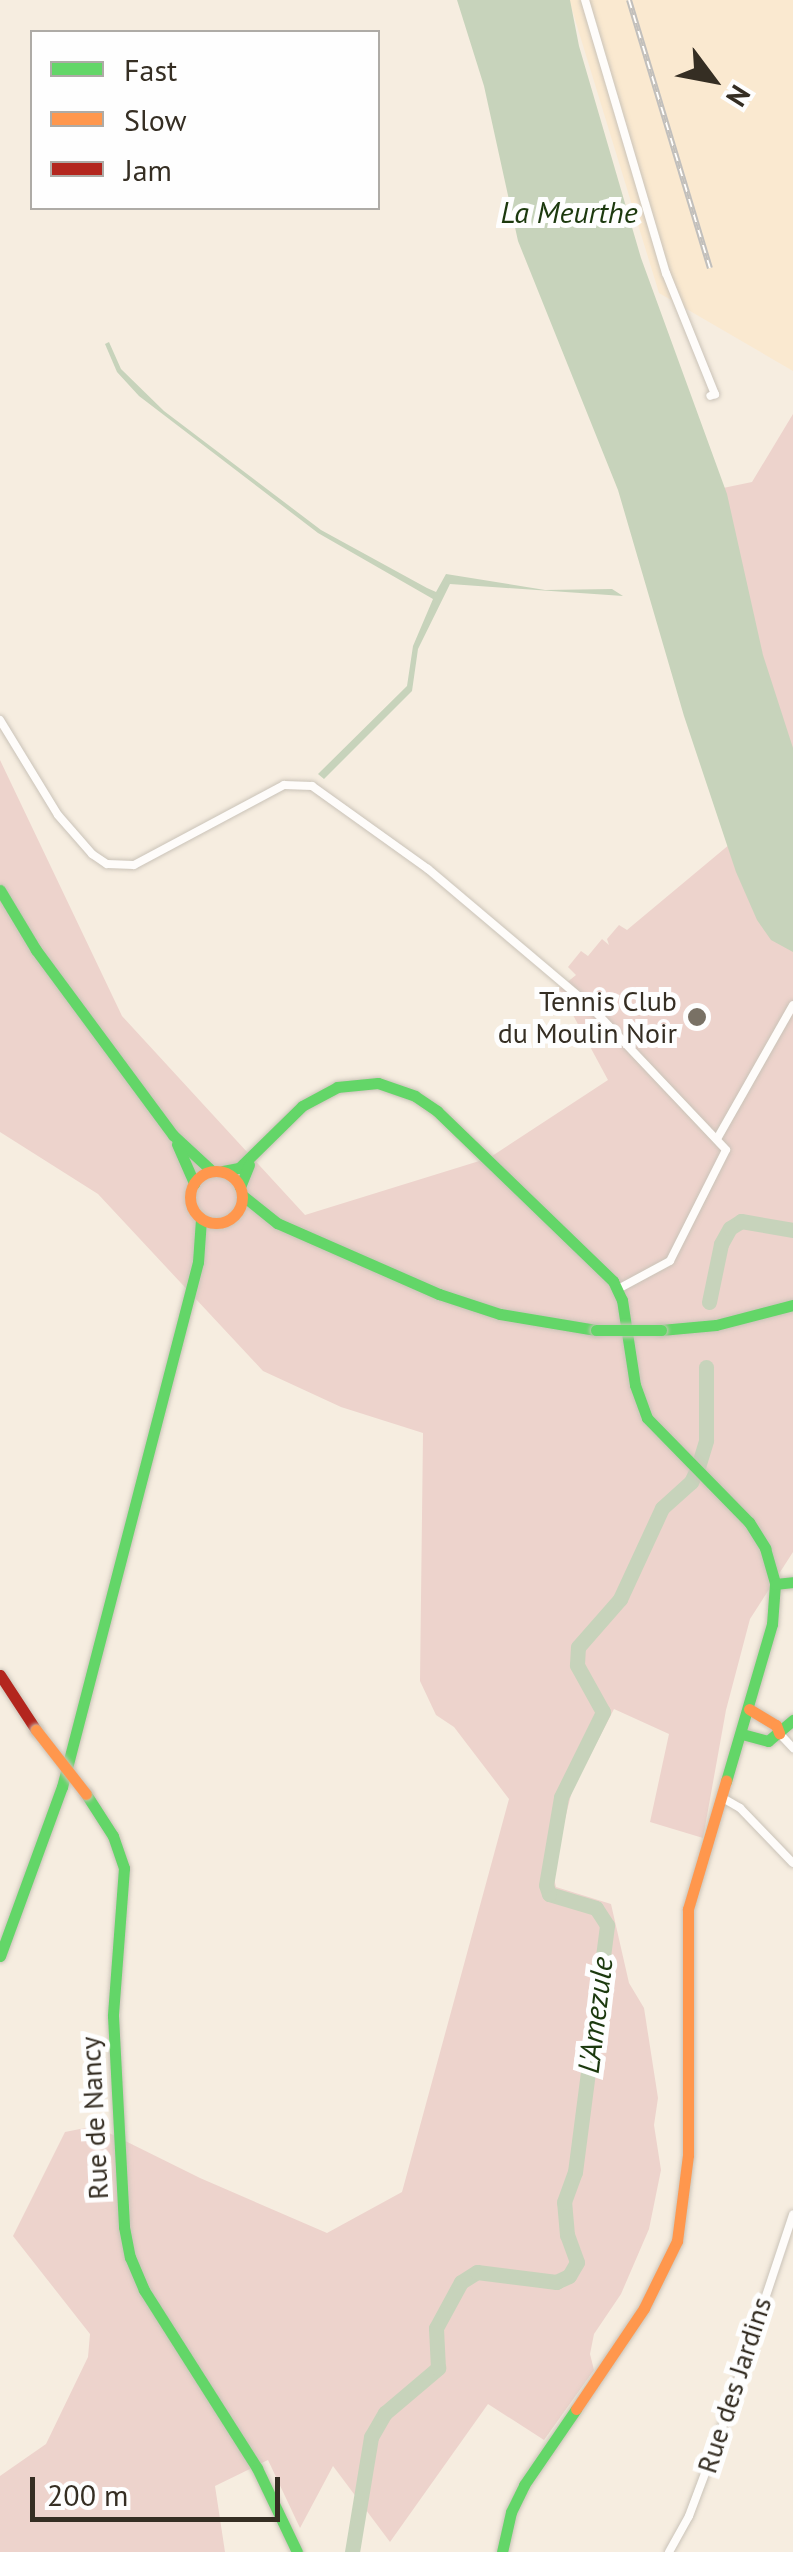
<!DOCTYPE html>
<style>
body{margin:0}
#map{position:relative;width:793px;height:2552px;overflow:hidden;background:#f6ede0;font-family:"PT Sans",sans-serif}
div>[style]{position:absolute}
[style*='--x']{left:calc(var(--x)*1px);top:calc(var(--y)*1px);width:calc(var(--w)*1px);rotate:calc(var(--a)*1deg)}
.built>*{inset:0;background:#fae9d0}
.green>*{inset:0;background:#edd3cc}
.water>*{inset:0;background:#c7d3bb}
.river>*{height:15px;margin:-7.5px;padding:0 7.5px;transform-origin:7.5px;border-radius:7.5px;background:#c7d3bb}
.roads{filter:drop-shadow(0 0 2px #cac3b8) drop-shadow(0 0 2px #cac3b8)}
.street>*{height:8px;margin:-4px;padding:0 4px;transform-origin:4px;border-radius:4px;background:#fefcfa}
.fast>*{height:11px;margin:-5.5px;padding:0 5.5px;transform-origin:5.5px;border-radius:5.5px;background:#63d668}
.slow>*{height:11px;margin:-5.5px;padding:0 5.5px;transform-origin:5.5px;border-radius:5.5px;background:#ff974d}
.slow>.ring{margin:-5.5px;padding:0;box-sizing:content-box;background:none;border:11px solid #ff974d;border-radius:50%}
.jam>*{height:11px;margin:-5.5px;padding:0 5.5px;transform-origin:5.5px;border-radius:5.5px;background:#b3261e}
.rail>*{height:6px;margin-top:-3px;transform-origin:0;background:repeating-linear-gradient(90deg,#fefefe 0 8px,#c1bfbc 0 16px);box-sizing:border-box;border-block:2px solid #c1bfbc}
.bridges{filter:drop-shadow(0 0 2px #cac3b8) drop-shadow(0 0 2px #cac3b8)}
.fast-bridge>*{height:11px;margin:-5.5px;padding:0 5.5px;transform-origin:5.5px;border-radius:5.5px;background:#63d668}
.slow-bridge>*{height:11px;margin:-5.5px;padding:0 5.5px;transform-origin:5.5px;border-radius:5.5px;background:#ff974d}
.dots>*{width:28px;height:28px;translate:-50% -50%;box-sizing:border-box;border:5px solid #fefefe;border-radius:50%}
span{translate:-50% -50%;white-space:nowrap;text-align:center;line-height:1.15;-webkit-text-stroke:10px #fefefe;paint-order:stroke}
.poi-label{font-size:28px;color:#352e23}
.right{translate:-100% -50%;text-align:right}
.street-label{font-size:28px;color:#352e23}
.water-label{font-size:30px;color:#1c390e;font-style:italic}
.legend{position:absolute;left:30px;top:30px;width:350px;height:180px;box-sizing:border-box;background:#fefefe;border:2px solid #aeaba6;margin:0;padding:12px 18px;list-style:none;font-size:30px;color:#352e23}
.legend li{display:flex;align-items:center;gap:20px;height:50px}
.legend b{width:50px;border:2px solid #aeaba6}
.north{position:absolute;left:663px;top:30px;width:100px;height:100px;-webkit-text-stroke:8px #fefefe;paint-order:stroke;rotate:122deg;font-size:28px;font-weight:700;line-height:40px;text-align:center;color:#352e23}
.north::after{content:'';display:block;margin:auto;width:35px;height:45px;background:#352e23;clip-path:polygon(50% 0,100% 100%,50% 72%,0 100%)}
.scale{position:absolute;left:30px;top:2477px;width:250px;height:45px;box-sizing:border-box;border:5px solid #352e23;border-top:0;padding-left:12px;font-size:30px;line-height:35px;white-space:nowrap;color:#352e23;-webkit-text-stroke:8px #fefefe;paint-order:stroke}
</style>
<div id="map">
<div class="built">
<div style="clip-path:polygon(569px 0,793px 0,793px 371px,659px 293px)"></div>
</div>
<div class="green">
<div style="clip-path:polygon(793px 414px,793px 1552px,750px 1619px,726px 1710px,703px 1838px,650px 1822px,669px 1734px,614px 1709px,572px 1791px,552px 1870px,556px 1887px,611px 1904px,629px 1983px,644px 2008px,658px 2098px,654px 2125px,661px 2170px,649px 2229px,621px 2294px,594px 2334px,590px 2354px,594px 2370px,544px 2440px,488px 2404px,390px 2542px,333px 2466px,300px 2528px,268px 2460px,215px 2486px,225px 2552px,0 2552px,0 2476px,46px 2444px,88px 2357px,90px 2334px,13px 2236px,65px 2132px,95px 2126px,200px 2178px,327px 2233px,402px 2192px,509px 1799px,454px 1727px,436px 1715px,420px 1681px,423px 1433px,341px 1407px,263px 1371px,98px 1194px,0 1132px,0 760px,122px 1016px,305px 1215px,489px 1158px,608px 1080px,559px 989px,576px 975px,568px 967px,581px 951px,588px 956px,602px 939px,609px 945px,607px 939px,619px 925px,627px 930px,736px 839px,675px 498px,752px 482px)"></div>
</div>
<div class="water">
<div style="clip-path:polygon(457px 0,570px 0,579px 46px,641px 258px,727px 494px,763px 655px,793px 748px,793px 952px,771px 940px,757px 920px,736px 872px,684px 716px,618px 490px,518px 241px,484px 86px)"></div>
<div style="clip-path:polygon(109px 342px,121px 369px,164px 411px,321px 530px,427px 588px,436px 592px,446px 574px,545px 590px,612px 589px,623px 596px,450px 584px,418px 649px,412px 691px,324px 779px,318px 774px,407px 686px,413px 646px,433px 599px,318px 533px,139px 396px,117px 372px,105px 344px)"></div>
</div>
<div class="river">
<div style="--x:709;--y:1302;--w:59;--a:-78.3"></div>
<div style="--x:721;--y:1244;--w:18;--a:-61"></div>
<div style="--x:730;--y:1228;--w:13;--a:-32"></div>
<div style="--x:741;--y:1221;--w:53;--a:9.8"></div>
<div style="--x:352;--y:2552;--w:117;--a:-80.6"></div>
<div style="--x:371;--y:2437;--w:28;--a:-60"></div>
<div style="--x:385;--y:2413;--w:70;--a:-40.3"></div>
<div style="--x:438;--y:2368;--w:40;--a:-92.9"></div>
<div style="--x:436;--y:2328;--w:52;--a:-61.5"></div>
<div style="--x:461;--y:2282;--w:19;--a:-32"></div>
<div style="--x:477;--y:2272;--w:80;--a:7.2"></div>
<div style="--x:556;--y:2282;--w:14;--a:-25"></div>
<div style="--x:569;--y:2276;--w:16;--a:-60"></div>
<div style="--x:577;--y:2262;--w:29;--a:-110"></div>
<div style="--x:567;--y:2235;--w:33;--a:-95"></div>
<div style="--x:564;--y:2202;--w:32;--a:-70"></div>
<div style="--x:575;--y:2172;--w:249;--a:-82.6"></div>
<div style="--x:607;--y:1925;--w:20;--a:-123"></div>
<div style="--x:596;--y:1908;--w:49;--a:-163.4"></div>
<div style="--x:549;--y:1894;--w:9;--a:-108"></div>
<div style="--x:546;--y:1885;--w:89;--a:-80.3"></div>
<div style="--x:561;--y:1797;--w:95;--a:-63.7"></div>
<div style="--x:603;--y:1712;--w:54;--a:-119"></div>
<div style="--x:577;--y:1665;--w:18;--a:-87"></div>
<div style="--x:578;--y:1647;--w:64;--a:-48.8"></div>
<div style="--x:620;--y:1599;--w:100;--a:-65.2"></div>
<div style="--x:662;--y:1508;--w:39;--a:-42"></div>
<div style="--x:691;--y:1482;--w:17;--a:-65"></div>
<div style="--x:698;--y:1467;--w:28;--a:-73"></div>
<div style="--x:706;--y:1440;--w:73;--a:-90"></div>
</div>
<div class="roads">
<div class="street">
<div style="--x:585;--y:0;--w:285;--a:73.5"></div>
<div style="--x:666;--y:273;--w:131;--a:68"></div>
<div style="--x:715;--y:394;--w:5;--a:158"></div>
<div style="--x:0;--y:720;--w:111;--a:58.6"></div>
<div style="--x:58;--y:815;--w:52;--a:48.9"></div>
<div style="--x:92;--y:854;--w:18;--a:34"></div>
<div style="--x:107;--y:864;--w:27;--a:2"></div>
<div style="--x:134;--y:865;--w:170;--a:-28.1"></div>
<div style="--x:284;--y:785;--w:28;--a:2"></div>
<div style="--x:312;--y:786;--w:143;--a:35.6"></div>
<div style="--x:428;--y:869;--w:212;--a:40.2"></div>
<div style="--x:590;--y:1006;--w:198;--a:46.6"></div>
<div style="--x:726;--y:1150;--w:124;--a:116.8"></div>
<div style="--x:670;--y:1261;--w:59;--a:151.7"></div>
<div style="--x:717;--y:1139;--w:154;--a:-60.4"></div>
<div style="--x:779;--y:1733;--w:21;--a:47"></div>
<div style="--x:721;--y:1797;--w:22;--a:30"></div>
<div style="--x:740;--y:1808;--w:76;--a:46.1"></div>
<div style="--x:669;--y:2552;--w:41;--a:-60.9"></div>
<div style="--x:689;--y:2516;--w:94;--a:-69.4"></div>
<div style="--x:722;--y:2428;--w:225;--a:-71.6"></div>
</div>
<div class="fast">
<div style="--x:0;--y:890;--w:70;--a:59"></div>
<div style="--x:36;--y:950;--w:230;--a:53.5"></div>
<div style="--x:173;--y:1135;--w:53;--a:42.7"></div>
<div style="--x:177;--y:1144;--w:43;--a:66.4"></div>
<div style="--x:223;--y:1171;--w:16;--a:-11"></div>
<div style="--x:239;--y:1168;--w:88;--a:-44.5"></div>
<div style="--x:302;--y:1106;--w:40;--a:-28"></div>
<div style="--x:337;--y:1087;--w:41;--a:-5.6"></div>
<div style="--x:378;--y:1083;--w:39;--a:19"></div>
<div style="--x:415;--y:1096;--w:27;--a:34"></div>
<div style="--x:437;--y:1111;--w:245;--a:44"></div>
<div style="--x:613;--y:1281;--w:21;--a:65"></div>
<div style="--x:622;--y:1300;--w:86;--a:81.3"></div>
<div style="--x:635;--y:1385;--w:35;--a:70"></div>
<div style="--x:647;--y:1418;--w:146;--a:45.6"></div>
<div style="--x:749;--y:1522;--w:31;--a:58"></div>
<div style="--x:765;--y:1548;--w:37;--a:74"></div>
<div style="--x:775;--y:1584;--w:40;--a:94.3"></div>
<div style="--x:772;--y:1624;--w:164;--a:106.3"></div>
<div style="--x:240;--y:1187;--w:24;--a:-68"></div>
<div style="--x:242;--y:1195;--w:45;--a:38.7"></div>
<div style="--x:277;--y:1223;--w:177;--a:23.7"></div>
<div style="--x:439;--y:1294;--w:64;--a:18.2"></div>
<div style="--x:500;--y:1314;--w:97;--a:9.5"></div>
<div style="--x:661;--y:1330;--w:55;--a:-5.2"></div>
<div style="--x:716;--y:1325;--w:80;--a:-14.6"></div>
<div style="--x:775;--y:1584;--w:18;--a:-6"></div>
<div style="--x:742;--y:1734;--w:27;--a:15"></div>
<div style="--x:768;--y:1741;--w:33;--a:-40"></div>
<div style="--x:86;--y:1794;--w:50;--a:57.3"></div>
<div style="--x:113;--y:1836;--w:34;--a:71"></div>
<div style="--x:124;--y:1868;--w:148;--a:94.3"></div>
<div style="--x:113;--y:2016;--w:211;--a:87"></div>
<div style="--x:124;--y:2227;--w:31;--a:79"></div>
<div style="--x:130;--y:2257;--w:36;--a:67"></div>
<div style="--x:144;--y:2290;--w:211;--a:57.6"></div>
<div style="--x:257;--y:2468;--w:93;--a:64.5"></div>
<div style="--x:0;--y:1956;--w:180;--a:-69.9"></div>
<div style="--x:62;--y:1787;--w:542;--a:-75.48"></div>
<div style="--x:198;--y:1262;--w:43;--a:-86"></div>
<div style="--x:502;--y:2552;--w:41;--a:-77.3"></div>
<div style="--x:511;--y:2512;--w:30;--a:-64"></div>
<div style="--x:524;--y:2485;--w:92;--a:-55.6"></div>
</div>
<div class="slow">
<div class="ring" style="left:190px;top:1171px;width:41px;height:41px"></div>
<div style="--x:749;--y:1709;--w:31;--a:31"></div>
<div style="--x:776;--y:1725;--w:9;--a:69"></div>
<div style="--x:576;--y:2409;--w:122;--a:-56"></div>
<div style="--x:644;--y:2308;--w:75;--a:-63.8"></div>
<div style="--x:677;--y:2241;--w:87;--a:-82.7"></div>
<div style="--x:688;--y:2155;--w:246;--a:-90"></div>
<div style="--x:688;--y:1909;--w:134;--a:-73.5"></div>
</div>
<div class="jam">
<div style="--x:0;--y:1675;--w:66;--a:56.8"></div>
</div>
</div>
<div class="rail">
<div style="--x:629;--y:0;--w:280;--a:73.2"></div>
</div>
<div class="bridges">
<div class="fast-bridge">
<div style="--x:596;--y:1330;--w:65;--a:0"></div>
</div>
<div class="slow-bridge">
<div style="--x:36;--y:1730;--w:81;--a:52"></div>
</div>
</div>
<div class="dots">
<div style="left:697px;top:1017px;background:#797165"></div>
</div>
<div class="poi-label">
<span class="right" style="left:677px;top:1017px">Tennis Club<br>du Moulin Noir</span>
</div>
<div class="street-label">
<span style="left:94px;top:2118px;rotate:-93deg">Rue de Nancy</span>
<span style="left:734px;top:2385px;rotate:-72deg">Rue des Jardins</span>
</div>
<div class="water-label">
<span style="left:569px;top:212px">La Meurthe</span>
<span style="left:595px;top:2015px;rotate:-83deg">L'Amezule</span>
</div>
<ul class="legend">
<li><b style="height:12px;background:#63d668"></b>Fast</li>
<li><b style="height:12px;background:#ff974d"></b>Slow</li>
<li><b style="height:12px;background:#b3261e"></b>Jam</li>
</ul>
<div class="north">N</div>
<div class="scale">200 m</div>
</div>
